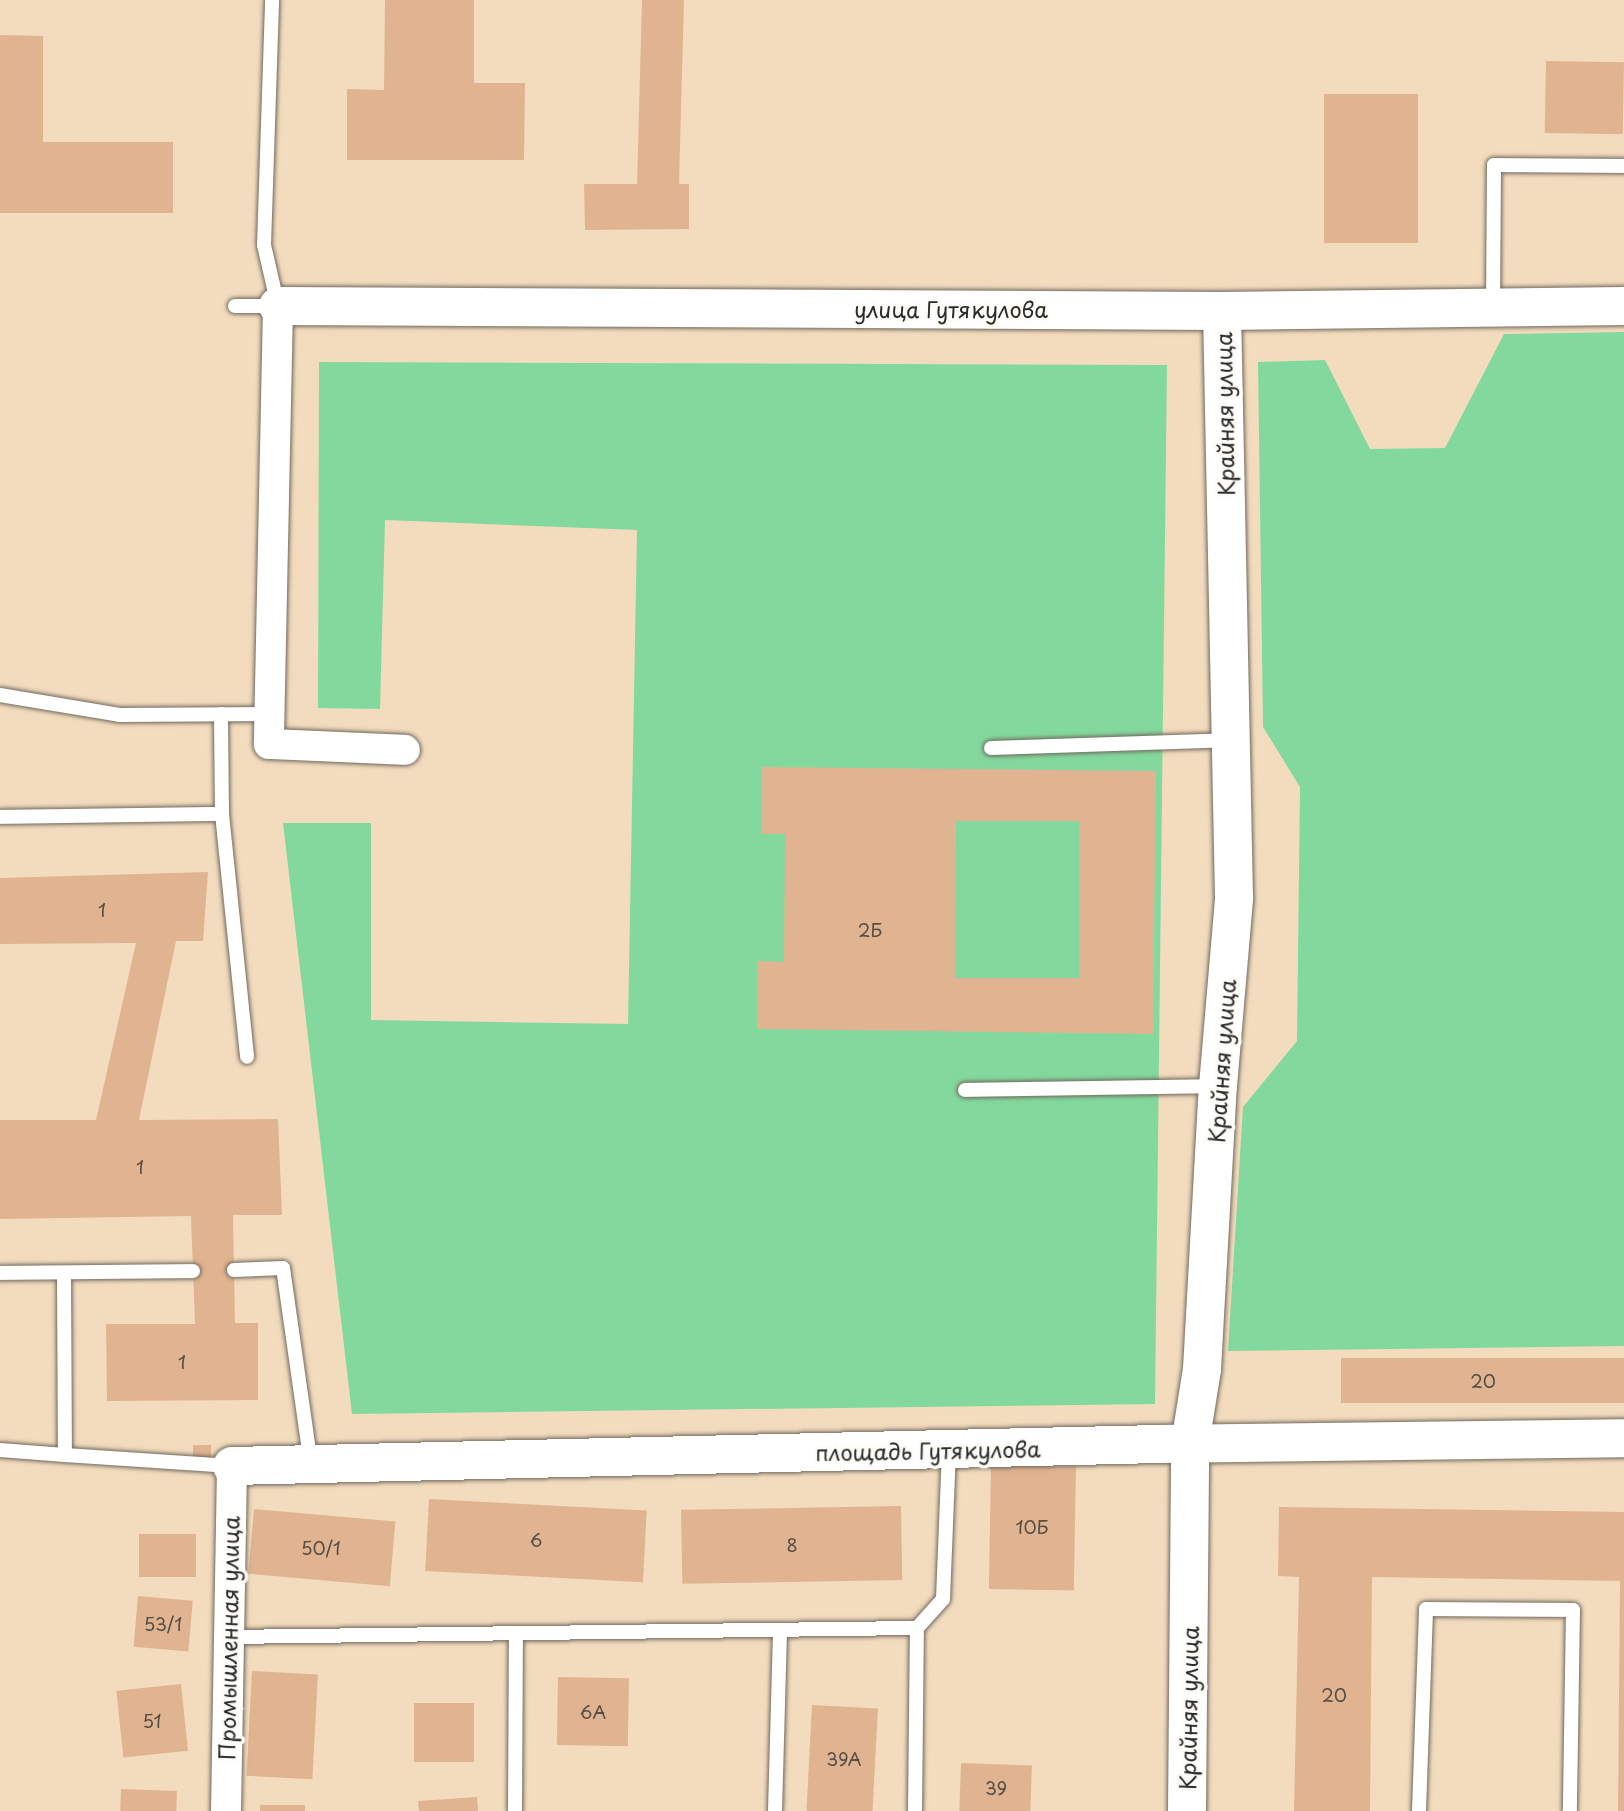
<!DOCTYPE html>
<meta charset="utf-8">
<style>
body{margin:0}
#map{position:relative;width:1624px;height:1811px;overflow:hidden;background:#f3dcbe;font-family:"Playpen Sans",sans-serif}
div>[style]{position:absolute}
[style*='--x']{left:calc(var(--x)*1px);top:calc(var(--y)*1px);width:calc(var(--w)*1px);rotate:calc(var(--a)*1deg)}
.green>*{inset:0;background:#83d99d}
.building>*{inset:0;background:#e0b490;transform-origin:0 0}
.roads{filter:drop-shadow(0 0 2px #71695e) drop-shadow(0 0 2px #71695e)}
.service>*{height:14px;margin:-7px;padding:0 7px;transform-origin:7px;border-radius:7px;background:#fff}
.minor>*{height:30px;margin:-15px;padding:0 15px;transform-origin:15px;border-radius:15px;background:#fff}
.tertiary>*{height:38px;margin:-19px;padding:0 19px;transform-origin:19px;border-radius:19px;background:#fff}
span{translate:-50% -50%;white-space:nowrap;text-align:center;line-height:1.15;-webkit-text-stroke:7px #fdfcf7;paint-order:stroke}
.number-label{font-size:18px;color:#584d44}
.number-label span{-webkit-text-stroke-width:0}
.street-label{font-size:22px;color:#2b2b2b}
</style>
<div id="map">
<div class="green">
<div style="clip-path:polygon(1624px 332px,1624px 1346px,1228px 1351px,1243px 1107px,1297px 1041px,1300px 787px,1263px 727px,1258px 362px,1325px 360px,1370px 449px,1445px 448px,1504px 334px)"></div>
<div style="clip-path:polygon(319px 362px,1167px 365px,1155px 1404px,352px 1414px,283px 823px,371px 823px,371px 1020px,628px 1024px,637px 530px,385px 520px,380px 709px,318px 708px)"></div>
</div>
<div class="building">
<div style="clip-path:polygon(385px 0,474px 0,474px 83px,525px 83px,524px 160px,347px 160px,347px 89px,384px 90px)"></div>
<div style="clip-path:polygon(642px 0,684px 0,679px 184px,689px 184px,689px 229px,585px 230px,584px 184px,637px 184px)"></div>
<div style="clip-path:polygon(0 35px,43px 36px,43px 142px,173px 142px,173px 213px,0 213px)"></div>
<div style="left:1546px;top:61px;width:78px;height:72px;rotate:1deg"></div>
<div style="left:1324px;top:94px;width:94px;height:149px"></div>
<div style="clip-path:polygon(evenodd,761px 767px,1156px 771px,1153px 1034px,757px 1029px,757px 961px,784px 962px,785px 834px,761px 834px,761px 767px,956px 821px,1079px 821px,1079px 978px,955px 978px,956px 821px)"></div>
<div style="clip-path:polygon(208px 872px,203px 941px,176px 941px,139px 1120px,278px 1119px,282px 1215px,233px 1215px,235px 1323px,258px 1323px,258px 1400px,107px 1401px,106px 1324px,195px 1324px,191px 1216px,0 1219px,0 1120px,96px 1120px,136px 943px,0 944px,0 878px)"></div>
<div style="left:1624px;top:1358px;width:45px;height:283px;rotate:90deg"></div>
<div style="left:193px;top:1445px;width:18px;height:14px"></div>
<div style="left:991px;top:1465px;width:85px;height:124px;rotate:1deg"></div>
<div style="left:429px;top:1499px;width:218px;height:72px;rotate:3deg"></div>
<div style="left:901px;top:1506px;width:74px;height:220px;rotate:89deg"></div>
<div style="clip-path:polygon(1279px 1507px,1624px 1512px,1624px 1811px,1618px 1811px,1620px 1581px,1372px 1577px,1370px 1811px,1294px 1811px,1299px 1577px,1278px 1576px)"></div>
<div style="left:254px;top:1509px;width:142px;height:65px;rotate:5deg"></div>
<div style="left:139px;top:1534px;width:57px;height:43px"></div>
<div style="left:138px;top:1596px;width:55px;height:51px;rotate:5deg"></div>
<div style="left:252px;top:1671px;width:66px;height:105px;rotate:3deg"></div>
<div style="left:558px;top:1677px;width:71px;height:68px;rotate:1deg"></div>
<div style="left:181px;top:1684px;width:67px;height:65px;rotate:84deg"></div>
<div style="left:414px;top:1703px;width:60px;height:59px"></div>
<div style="left:812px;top:1705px;width:66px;height:106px;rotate:3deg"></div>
<div style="left:961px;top:1763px;width:71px;height:48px;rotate:2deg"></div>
<div style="left:121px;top:1789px;width:56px;height:22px;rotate:2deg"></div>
<div style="left:477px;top:1797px;width:14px;height:59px;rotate:86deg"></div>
<div style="left:260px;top:1805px;width:45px;height:6px"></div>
</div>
<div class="roads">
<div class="service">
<div style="--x:235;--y:306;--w:43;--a:0"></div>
<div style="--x:278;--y:306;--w:63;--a:-102.9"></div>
<div style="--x:264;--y:245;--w:245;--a:-88.1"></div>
<div style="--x:1493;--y:308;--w:143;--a:-89.6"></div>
<div style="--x:1494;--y:165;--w:130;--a:0.4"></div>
<div style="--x:0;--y:695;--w:121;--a:9.5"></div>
<div style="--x:119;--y:715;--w:151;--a:-0.4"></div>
<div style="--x:991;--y:748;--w:237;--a:-1.9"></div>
<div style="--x:222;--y:814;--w:244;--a:84.1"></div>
<div style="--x:0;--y:817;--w:222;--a:-0.8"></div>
<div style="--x:222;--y:814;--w:100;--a:-90.6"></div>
<div style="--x:965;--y:1090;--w:253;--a:-0.9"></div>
<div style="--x:234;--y:1270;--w:49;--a:-2.3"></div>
<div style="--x:283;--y:1268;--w:198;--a:81.9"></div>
<div style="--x:0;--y:1273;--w:193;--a:-0.6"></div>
<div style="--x:64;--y:1274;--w:181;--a:89.7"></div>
<div style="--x:65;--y:1455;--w:166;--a:3.8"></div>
<div style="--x:0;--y:1450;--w:65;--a:4.4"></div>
<div style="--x:227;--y:1637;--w:690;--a:-0.75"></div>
<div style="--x:917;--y:1628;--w:39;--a:-48"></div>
<div style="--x:943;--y:1599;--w:150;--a:-87.7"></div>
<div style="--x:515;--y:1811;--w:177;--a:-89.7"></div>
<div style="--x:775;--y:1811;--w:181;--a:-88.4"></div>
<div style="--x:915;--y:1811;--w:183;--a:-89.4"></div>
<div style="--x:1419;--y:1811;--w:202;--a:-88"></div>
<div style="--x:1426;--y:1609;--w:147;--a:0.4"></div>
<div style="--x:1573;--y:1610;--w:201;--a:90.9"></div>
</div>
<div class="minor">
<div style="--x:278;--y:306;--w:438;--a:91.2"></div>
<div style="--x:269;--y:744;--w:136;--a:2.5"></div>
<div style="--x:226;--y:1811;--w:345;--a:-89"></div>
</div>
<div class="tertiary">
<div style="--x:278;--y:306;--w:944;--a:0.3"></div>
<div style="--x:1222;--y:311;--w:402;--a:-0.7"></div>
<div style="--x:232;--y:1466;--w:926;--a:-1.36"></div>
<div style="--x:1158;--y:1444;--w:466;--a:-0.7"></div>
<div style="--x:1187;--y:1811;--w:367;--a:-89.5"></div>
<div style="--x:1190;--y:1444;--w:76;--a:-80.9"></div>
<div style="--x:1202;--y:1369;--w:283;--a:-86.8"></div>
<div style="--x:1218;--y:1086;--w:189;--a:-85.1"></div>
<div style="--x:1234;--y:898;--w:587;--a:-91.17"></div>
</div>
</div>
<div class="number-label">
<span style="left:102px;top:910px">1</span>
<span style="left:870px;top:930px">2Б</span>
<span style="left:140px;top:1167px">1</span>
<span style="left:182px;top:1362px">1</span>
<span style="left:1483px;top:1381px">20</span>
<span style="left:1032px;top:1527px">10Б</span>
<span style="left:536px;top:1540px">6</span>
<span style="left:792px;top:1545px">8</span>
<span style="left:321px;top:1548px">50/1</span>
<span style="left:163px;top:1624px">53/1</span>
<span style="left:1334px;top:1695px">20</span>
<span style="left:593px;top:1712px">6А</span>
<span style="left:152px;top:1721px">51</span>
<span style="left:844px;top:1759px">39А</span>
<span style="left:996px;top:1788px">39</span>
</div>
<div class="street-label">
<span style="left:951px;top:309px">улица Гутякулова</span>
<span style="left:1224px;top:414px;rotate:-91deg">Крайняя улица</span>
<span style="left:1221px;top:1061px;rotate:-86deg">Крайняя улица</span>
<span style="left:928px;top:1450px;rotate:-1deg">площадь Гутякулова</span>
<span style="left:228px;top:1638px;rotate:-89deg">Промышленная улица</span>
<span style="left:1188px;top:1708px;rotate:-89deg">Крайняя улица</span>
</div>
</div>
